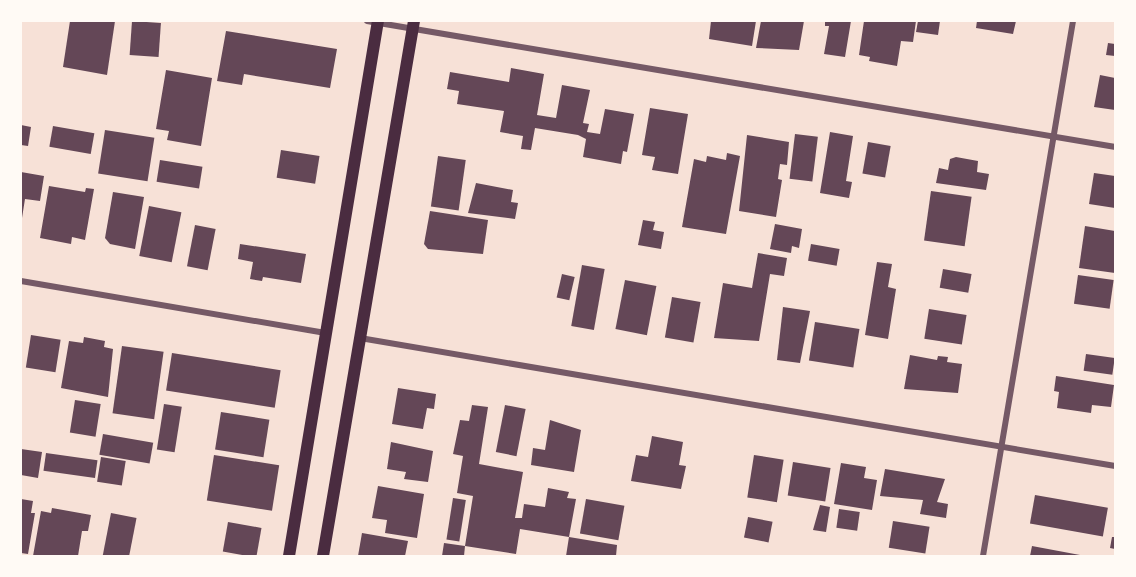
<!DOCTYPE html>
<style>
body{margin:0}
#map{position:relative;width:1136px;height:577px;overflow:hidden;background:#f7e1d7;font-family:Figtree,sans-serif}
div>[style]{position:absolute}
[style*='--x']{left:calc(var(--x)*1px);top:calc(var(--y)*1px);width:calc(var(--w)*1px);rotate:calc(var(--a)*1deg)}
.building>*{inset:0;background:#644757;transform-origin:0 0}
.minor>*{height:6px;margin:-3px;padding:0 3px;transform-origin:3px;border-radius:3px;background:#755966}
.secondary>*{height:12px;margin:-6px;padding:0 6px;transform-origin:6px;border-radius:6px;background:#4a2c40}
span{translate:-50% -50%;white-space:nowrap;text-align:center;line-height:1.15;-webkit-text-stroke:4.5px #fffaf5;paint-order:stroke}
.frame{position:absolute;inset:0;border:22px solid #fffaf5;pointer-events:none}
</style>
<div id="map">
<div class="building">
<div style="clip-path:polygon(70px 21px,115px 21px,107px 75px,63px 67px)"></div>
<div style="left:132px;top:21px;width:29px;height:34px;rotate:4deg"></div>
<div style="clip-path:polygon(711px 21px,756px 21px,752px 46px,709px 39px)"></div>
<div style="clip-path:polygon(761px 21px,804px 21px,799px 50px,756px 48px)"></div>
<div style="clip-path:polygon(825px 21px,851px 21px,845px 57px,824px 54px,829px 26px,825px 26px)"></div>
<div style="clip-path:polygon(864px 21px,916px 21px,913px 42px,901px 41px,897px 66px,869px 61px,870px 57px,859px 55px)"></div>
<div style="clip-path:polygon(918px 21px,940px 21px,938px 35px,916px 32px)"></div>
<div style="clip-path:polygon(977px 21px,1016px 21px,1013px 34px,976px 28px)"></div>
<div style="clip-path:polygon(226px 31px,337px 49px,330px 88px,244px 74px,242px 85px,217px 81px)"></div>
<div style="clip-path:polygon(1108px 43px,1115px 44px,1115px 56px,1106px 55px)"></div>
<div style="clip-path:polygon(511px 68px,544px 74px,537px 115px,556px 118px,562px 85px,590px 90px,583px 123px,589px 124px,587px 132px,600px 134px,605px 109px,634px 114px,627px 152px,623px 151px,621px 164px,583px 157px,586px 139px,578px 135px,535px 128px,531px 150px,521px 149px,523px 136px,500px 132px,504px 111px,457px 104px,459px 91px,447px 89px,450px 72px,509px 82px)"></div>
<div style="clip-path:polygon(166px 70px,212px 78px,201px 146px,167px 140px,169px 131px,156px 129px)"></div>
<div style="clip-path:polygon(1100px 75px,1115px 78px,1115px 110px,1094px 107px)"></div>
<div style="clip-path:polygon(650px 108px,688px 114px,678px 174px,652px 170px,655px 157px,642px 155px)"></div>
<div style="clip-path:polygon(21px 125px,31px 127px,28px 146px,21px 145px)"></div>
<div style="left:53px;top:126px;width:42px;height:21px;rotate:10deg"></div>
<div style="left:105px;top:130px;width:50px;height:44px;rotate:9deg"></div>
<div style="clip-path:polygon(830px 132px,853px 136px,846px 181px,852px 182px,849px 198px,820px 193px)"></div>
<div style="left:795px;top:134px;width:23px;height:45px;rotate:7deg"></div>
<div style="clip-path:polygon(747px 135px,789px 142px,787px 165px,780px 164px,778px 179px,782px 180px,776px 217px,739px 211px)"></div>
<div style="left:868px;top:142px;width:23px;height:32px;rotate:10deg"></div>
<div style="left:281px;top:150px;width:39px;height:28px;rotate:9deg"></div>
<div style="clip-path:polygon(727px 153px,740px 156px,726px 234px,682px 227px,694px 159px,706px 162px,707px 156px,726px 160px)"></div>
<div style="left:438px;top:156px;width:28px;height:51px;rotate:8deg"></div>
<div style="clip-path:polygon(956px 157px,978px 161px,977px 172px,989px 174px,986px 190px,936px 183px,939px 168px,948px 170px,950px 159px)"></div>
<div style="left:160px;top:160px;width:43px;height:22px;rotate:9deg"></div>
<div style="clip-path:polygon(21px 172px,44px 176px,40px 201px,25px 199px,22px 218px)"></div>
<div style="clip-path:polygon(1094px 173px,1115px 176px,1115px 208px,1089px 204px)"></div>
<div style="clip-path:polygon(476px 183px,513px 190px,511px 202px,518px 203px,515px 219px,468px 213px)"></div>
<div style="clip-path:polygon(49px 186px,85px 192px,86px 188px,94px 189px,85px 240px,72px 237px,71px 244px,40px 238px)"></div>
<div style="left:931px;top:191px;width:41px;height:50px;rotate:8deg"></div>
<div style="clip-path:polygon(113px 192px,144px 197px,135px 249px,110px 244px,105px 238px)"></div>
<div style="left:149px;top:206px;width:33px;height:51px;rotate:11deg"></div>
<div style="clip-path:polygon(430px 211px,488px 220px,483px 254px,428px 249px,424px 244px)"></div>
<div style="clip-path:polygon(643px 220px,655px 222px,653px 230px,664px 232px,661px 249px,638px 245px)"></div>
<div style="clip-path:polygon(775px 224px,802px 229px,799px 248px,792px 246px,791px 253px,770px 249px)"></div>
<div style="left:195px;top:225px;width:21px;height:42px;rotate:11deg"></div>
<div style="clip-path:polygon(1085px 226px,1115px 231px,1115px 273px,1079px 268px)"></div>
<div style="clip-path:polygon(240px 244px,306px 254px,301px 283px,263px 277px,262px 281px,250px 279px,253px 262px,238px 259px)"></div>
<div style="left:811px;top:244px;width:29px;height:17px;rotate:10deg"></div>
<div style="clip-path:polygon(758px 253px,787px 258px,784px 276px,770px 274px,759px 341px,714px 338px,723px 283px,752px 288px)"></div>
<div style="clip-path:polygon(877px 262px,892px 264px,888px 287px,896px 289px,888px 339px,865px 335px)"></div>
<div style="left:582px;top:265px;width:23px;height:62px;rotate:10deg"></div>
<div style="left:943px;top:269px;width:29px;height:19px;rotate:10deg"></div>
<div style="left:562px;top:274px;width:13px;height:24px;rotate:13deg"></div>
<div style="left:1078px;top:275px;width:36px;height:29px;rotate:8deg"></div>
<div style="left:625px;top:280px;width:32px;height:50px;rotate:11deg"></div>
<div style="left:672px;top:297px;width:29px;height:41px;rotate:10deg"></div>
<div style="clip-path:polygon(783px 307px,810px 311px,800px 363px,777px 360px)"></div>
<div style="left:929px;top:309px;width:38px;height:30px;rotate:9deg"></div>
<div style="left:815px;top:322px;width:45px;height:39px;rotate:9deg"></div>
<div style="left:31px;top:335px;width:30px;height:33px;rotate:9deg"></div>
<div style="clip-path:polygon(84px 337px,105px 341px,104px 347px,113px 349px,108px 397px,61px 388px,69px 341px,83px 343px)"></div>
<div style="left:122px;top:346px;width:42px;height:68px;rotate:8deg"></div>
<div style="left:172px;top:353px;width:110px;height:38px;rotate:9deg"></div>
<div style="left:1086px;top:354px;width:29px;height:17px;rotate:8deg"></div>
<div style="clip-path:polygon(910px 355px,937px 360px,938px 356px,948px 357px,947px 362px,962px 364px,958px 393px,904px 389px)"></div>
<div style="clip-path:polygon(1056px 376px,1114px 385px,1111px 407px,1092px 405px,1091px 413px,1057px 408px,1059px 392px,1054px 391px)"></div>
<div style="clip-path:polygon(398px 388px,436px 394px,434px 409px,427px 408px,423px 429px,392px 424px)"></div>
<div style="left:75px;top:400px;width:26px;height:33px;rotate:9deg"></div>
<div style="left:164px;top:404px;width:18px;height:46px;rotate:9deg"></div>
<div style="clip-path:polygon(472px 405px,488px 407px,479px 464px,523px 472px,515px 518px,522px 518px,524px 504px,545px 507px,548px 488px,569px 492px,567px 498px,576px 499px,569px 537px,520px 529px,516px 554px,465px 546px,473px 496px,457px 493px,463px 456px,453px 454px,460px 420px,469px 421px)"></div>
<div style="left:505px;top:405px;width:21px;height:48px;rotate:11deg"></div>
<div style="left:221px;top:412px;width:49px;height:38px;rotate:9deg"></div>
<div style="clip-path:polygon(550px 420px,581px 430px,574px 472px,531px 465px,533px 448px,545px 450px)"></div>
<div style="left:103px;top:434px;width:51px;height:21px;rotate:10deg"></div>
<div style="clip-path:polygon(652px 436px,683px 442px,679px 465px,686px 466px,681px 489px,631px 481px,636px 455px,648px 457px)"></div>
<div style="clip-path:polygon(391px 442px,433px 451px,428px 482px,404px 479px,406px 472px,387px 469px)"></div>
<div style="clip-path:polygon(21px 449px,42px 452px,38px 478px,21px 475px)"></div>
<div style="left:46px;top:453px;width:52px;height:18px;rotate:8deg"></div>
<div style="left:214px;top:455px;width:66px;height:46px;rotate:9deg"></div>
<div style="left:754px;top:455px;width:30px;height:43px;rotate:9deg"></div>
<div style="left:101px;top:457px;width:25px;height:25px;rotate:9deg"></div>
<div style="left:793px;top:462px;width:38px;height:34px;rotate:9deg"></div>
<div style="clip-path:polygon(841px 463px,866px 467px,864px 478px,877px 480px,872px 510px,834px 504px)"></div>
<div style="clip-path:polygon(885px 469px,945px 479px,937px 502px,948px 504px,946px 518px,920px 514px,923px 500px,880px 496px)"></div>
<div style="clip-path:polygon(378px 486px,424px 494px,417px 538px,385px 533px,387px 520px,372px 518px)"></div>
<div style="left:1035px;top:495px;width:74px;height:29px;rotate:10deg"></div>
<div style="left:453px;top:498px;width:13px;height:42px;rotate:9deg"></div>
<div style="clip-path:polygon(21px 499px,33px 501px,31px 513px,35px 513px,28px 554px,21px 553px)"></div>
<div style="left:586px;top:499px;width:39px;height:35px;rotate:10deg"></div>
<div style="clip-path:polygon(820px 505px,830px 507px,826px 532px,813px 530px)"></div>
<div style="clip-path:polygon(52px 508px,91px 515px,88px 531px,82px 531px,78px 556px,33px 556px,41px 511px,51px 513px)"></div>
<div style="left:839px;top:509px;width:21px;height:19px;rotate:8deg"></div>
<div style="left:111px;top:513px;width:26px;height:44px;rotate:11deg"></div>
<div style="left:748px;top:517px;width:25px;height:21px;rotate:11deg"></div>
<div style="left:893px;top:521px;width:37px;height:27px;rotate:9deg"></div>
<div style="left:228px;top:522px;width:34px;height:30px;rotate:10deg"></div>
<div style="clip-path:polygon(362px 533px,408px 541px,405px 556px,358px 556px)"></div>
<div style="clip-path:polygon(569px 537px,617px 545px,616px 556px,566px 556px)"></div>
<div style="clip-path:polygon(1112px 537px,1115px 537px,1115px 549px,1110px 548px)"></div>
<div style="clip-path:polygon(444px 543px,465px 546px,464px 556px,442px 556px)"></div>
<div style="clip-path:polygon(1032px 546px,1080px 555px,1080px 556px,1030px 556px)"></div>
</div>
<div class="minor">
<div style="--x:367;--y:21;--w:759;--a:9.56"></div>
<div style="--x:21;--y:281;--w:309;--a:9.7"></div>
<div style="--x:360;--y:338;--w:766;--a:9.62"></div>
<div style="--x:983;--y:556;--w:543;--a:-80.45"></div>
</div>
<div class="secondary">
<div style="--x:289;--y:556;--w:542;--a:-80.56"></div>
<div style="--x:323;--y:556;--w:543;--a:-80.35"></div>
</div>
<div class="frame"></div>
</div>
